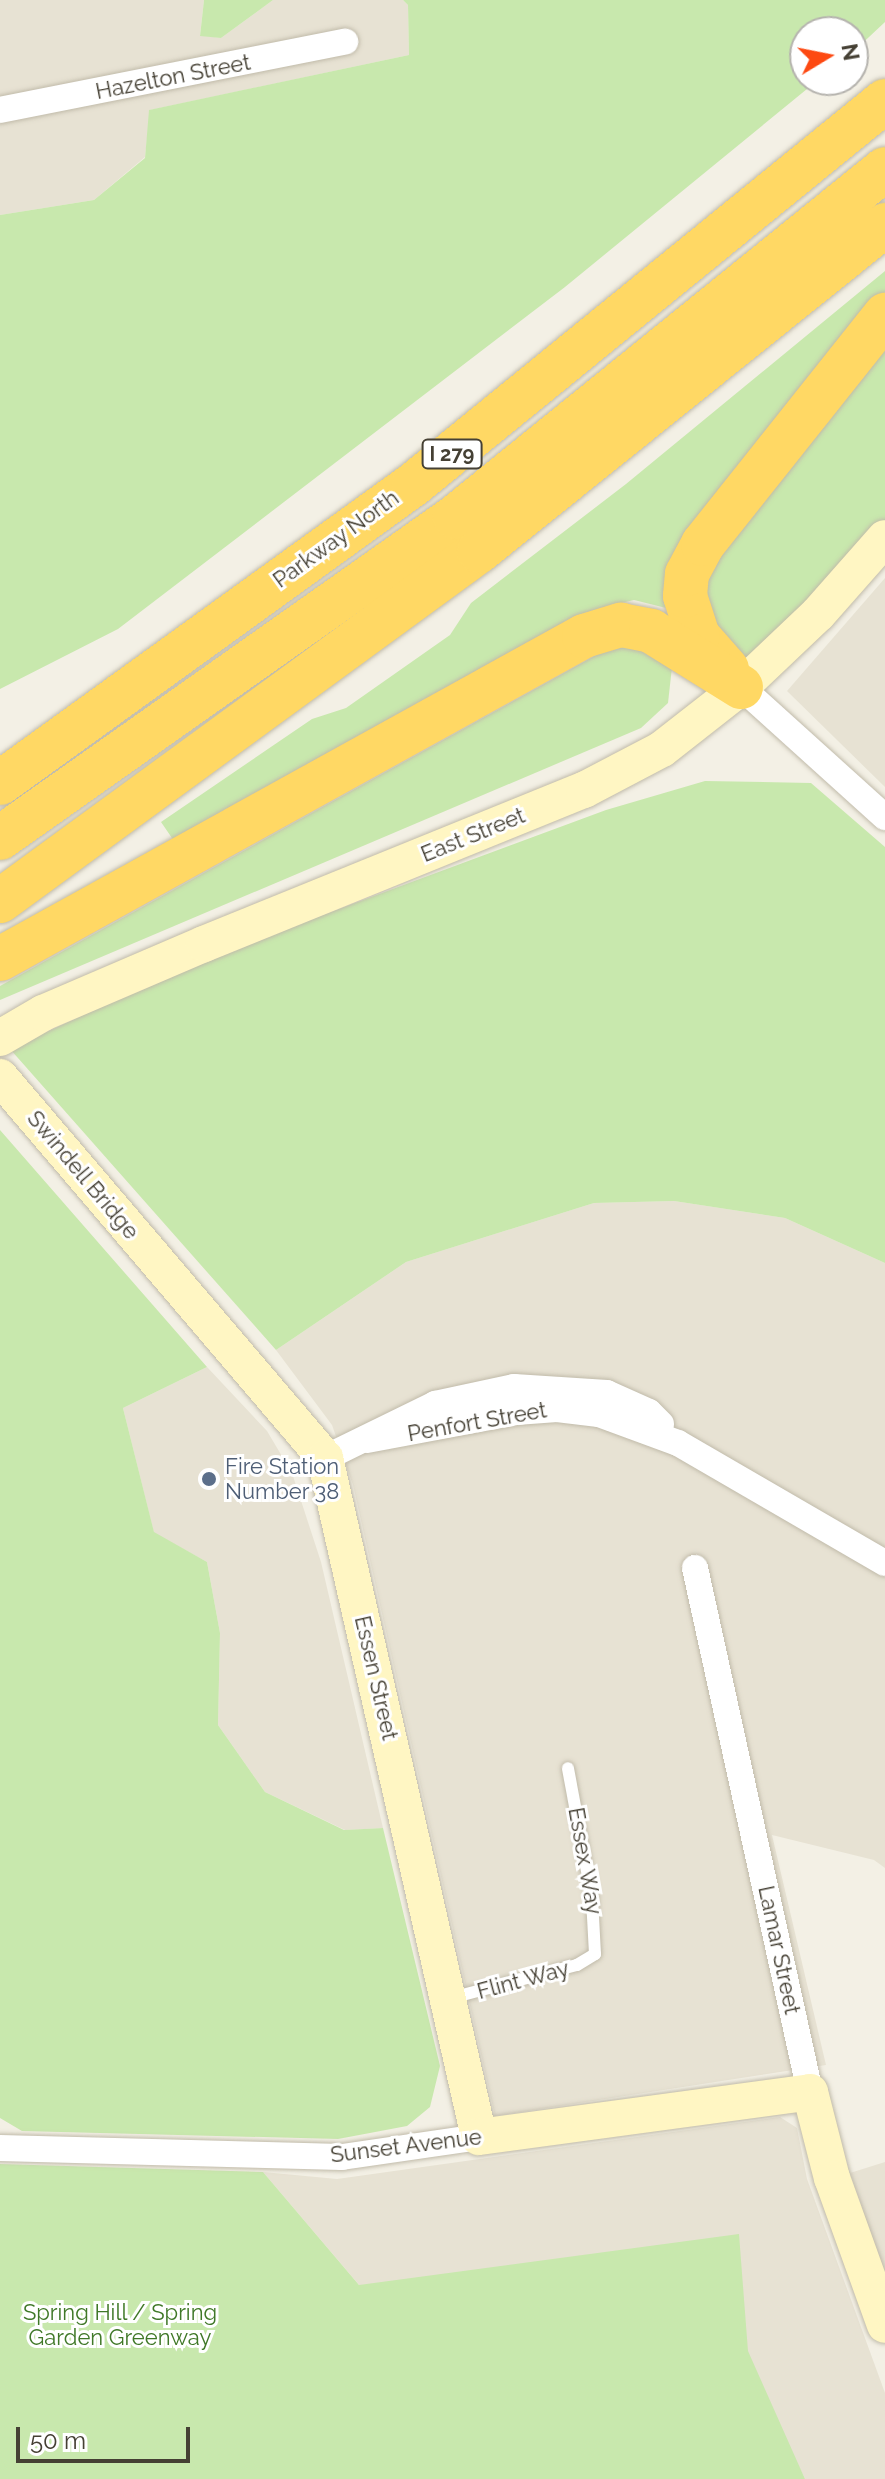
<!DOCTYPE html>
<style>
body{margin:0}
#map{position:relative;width:885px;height:2479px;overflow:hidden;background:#f3f0e5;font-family:Raleway,sans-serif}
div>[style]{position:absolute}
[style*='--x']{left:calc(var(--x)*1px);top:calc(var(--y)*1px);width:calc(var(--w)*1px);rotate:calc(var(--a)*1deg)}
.residential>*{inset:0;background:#e7e2d3}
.green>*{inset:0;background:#c8e8ad}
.roads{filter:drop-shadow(0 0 2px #c1bbaa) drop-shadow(0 0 2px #c1bbaa)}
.lane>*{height:12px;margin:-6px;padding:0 6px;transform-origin:6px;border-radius:6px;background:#fff}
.street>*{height:26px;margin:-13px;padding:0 13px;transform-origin:13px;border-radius:13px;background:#fff}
.secondary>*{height:36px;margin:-18px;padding:0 18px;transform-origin:18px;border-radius:18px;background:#fff6c3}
.highway>*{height:44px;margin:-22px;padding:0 22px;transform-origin:22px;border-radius:22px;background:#ffd864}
.dots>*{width:22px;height:22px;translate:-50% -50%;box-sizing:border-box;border:4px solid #fff;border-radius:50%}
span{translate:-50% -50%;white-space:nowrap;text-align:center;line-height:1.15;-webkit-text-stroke:6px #fff;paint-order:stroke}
.shield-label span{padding:2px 6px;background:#fff;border:2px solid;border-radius:6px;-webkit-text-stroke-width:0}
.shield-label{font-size:20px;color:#454034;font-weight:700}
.street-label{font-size:22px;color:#454034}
.service-label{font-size:22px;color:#4e5e75}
.left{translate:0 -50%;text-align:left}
.park-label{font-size:22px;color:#3f7827}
.north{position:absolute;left:789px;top:16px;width:80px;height:80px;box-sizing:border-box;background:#fff;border:2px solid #b5b3ae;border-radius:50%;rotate:80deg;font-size:22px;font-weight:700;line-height:32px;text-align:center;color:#454034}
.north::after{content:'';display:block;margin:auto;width:28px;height:36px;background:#fd4912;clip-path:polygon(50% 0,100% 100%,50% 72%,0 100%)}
.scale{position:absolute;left:16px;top:2427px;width:174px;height:36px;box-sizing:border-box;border:4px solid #454034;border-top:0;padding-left:10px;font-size:24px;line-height:28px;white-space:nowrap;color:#454034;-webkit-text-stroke:6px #fff;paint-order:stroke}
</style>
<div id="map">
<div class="residential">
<div style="clip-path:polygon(0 0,204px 0,200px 35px,221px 38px,273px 0,403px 0,408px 5px,409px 55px,150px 110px,145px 157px,94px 200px,0 215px)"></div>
<div style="clip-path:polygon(885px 578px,885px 787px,787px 691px)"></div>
<div style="clip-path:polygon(674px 1201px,785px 1218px,885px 1263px,885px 1868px,874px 1860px,772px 1835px,826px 2065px,495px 2116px,353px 1485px,332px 1425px,276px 1350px,406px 1262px,594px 1203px)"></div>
<div style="clip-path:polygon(207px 1367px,267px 1431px,292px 1473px,321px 1562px,383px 1828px,345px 1830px,265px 1792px,218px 1725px,220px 1633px,207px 1562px,154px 1533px,123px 1408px)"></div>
<div style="clip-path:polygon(780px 2117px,797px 2128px,807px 2179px,885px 2393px,885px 2479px,805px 2479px,759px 2385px,360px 2286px,263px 2172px,337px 2179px)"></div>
<div style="clip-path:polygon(885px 2162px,885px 2275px,850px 2173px)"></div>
</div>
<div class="green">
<div style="clip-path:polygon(204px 0,273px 0,221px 38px,200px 36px)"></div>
<div style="clip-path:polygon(403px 0,885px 0,885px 22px,853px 52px,853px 32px,805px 32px,805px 80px,818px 80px,565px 287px,118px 629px,0 689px,0 215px,94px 200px,145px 158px,149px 110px,409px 55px,408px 5px)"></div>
<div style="clip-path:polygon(885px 271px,885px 292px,683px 541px,666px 608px,634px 600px,608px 606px,174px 841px,161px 822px,312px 719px,346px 708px,450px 635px,471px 603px,626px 484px)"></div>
<div style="clip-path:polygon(885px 316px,885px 538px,741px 687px,687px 574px)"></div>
<div style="clip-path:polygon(632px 641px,672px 667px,668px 703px,641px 728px,0 1000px,0 986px,600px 653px)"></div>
<div style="clip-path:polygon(705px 781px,811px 783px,885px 847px,885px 1263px,785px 1218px,674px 1201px,594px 1203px,406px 1262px,276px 1350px,10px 1049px,204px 959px,606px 810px)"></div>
<div style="clip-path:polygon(0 1130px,207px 1367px,123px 1408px,154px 1532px,207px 1562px,220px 1633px,218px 1725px,265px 1792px,344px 1830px,383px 1828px,440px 2066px,430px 2107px,407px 2126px,338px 2139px,22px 2131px,0 2118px)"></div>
<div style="clip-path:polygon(0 2164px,263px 2172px,359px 2285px,739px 2234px,748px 2351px,805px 2479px,0 2479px)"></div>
</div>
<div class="roads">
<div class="lane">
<div style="--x:451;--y:1998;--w:130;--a:-14.7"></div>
<div style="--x:577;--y:1965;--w:21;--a:-31"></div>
<div style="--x:595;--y:1954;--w:56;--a:-93.1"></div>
<div style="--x:592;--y:1898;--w:132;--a:-100.5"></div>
</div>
<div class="street">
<div style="--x:0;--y:110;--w:352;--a:-11.2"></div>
<div style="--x:741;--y:687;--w:194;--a:42.1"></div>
<div style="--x:367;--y:1440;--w:152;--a:-10.6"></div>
<div style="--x:516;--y:1412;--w:41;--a:-4.2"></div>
<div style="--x:557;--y:1409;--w:42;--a:6.8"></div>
<div style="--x:599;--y:1414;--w:84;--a:20.2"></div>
<div style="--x:678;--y:1443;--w:239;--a:30.1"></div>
<div style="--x:325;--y:1458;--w:123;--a:-26.1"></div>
<div style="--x:435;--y:1404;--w:81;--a:-12.1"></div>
<div style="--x:514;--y:1387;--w:93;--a:3.7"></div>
<div style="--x:607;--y:1393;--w:46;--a:24.3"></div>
<div style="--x:649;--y:1412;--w:17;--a:45"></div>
<div style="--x:695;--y:1568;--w:536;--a:77.62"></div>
<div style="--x:0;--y:2148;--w:342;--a:1.5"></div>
<div style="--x:342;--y:2157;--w:138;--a:-8.3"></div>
</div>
<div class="secondary">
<div style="--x:0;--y:1038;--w:50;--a:-30.2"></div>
<div style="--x:43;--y:1013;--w:175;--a:-23.2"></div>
<div style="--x:204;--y:944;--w:410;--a:-22.1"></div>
<div style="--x:584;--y:790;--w:88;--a:-27.7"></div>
<div style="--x:662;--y:749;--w:100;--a:-38.1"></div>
<div style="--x:741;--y:687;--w:106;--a:-43.5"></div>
<div style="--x:818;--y:614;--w:101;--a:-48.6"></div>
<div style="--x:0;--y:1077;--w:501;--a:49.54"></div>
<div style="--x:325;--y:1458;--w:696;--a:77.22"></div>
<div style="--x:479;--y:2137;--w:334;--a:-7.7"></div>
<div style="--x:810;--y:2092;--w:89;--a:75.7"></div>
<div style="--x:832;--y:2178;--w:156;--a:70.2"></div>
</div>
<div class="highway">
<div style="--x:727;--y:669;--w:44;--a:-131.3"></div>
<div style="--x:698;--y:636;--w:42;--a:-108"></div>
<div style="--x:685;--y:596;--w:22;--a:-85"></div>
<div style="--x:687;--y:574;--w:34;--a:-62"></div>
<div style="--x:703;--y:544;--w:293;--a:-51.5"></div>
<div style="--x:0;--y:783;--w:511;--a:-35.84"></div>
<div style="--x:414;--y:484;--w:607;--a:-39.12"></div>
<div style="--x:0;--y:838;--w:557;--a:-35.2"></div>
<div style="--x:455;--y:517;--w:553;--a:-38.98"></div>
<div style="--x:0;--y:901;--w:593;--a:-36.16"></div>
<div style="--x:479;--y:551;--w:521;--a:-38.76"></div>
<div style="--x:0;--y:959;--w:667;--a:-28.95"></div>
<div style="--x:584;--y:636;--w:39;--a:-17"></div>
<div style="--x:621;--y:625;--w:31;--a:11"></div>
<div style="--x:651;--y:631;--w:106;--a:31.9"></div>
</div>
</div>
<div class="dots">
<div style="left:209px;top:1479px;background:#5c6f8a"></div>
</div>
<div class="shield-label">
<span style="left:452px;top:454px">I 279</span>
</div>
<div class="street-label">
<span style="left:173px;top:77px;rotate:-11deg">Hazelton Street</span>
<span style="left:336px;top:539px;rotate:-36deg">Parkway North</span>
<span style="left:473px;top:835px;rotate:-22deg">East Street</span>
<span style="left:83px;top:1175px;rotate:50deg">Swindell Bridge</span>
<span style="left:477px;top:1422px;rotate:-10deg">Penfort Street</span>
<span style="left:376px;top:1678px;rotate:77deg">Essen Street</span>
<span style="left:585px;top:1861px;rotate:80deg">Essex Way</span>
<span style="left:779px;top:1950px;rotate:78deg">Lamar Street</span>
<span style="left:523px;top:1980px;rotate:-15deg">Flint Way</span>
<span style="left:406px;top:2146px;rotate:-7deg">Sunset Avenue</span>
</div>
<div class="service-label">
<span class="left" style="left:225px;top:1479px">Fire Station<br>Number 38</span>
</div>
<div class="park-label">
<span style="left:120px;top:2325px">Spring Hill / Spring<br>Garden Greenway</span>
</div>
<div class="north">N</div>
<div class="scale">50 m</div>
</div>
